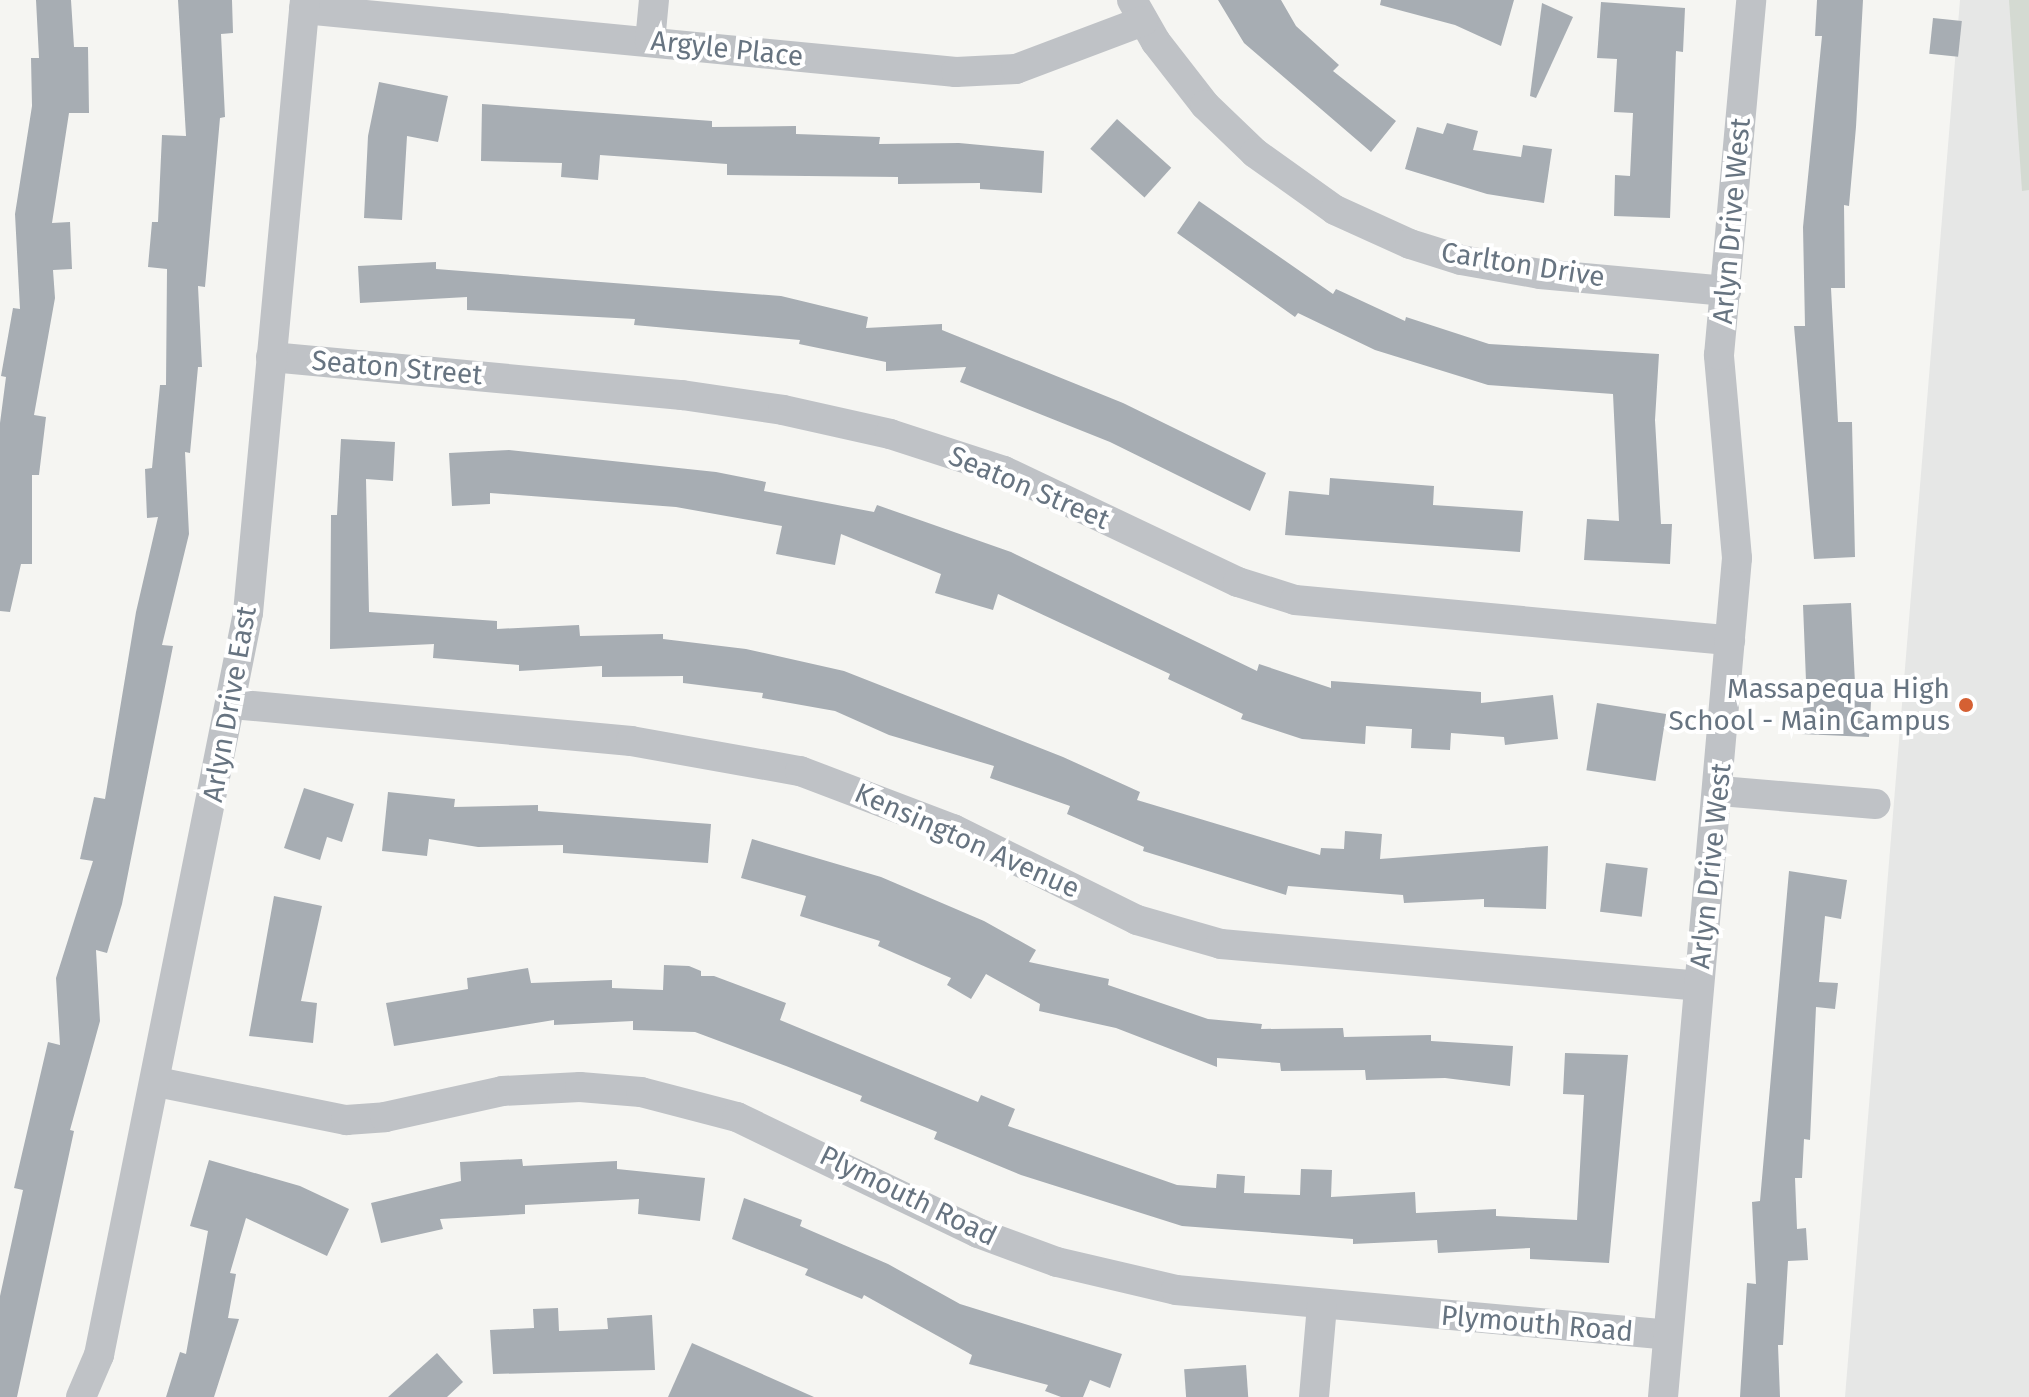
<!DOCTYPE html>
<style>
body{margin:0}
#map{position:relative;width:2029px;height:1397px;overflow:hidden;background:#f5f5f2;font-family:"Fira Sans",sans-serif}
div>[style]{position:absolute}
[style*='--x']{left:calc(var(--x)*1px);top:calc(var(--y)*1px);width:calc(var(--w)*1px);rotate:calc(var(--a)*1deg)}
.built>*{inset:0;background:#e6e7e6}
.green>*{inset:0;background:#d4dad2}
.building>*{inset:0;background:#a7adb3;transform-origin:0 0}
.street>*{height:30px;margin:-15px;padding:0 15px;transform-origin:15px;border-radius:15px;background:#bfc2c6}
.dots>*{width:22px;height:22px;translate:-50% -50%;box-sizing:border-box;border:4px solid #fff;border-radius:50%}
span{translate:-50% -50%;white-space:nowrap;text-align:center;line-height:1.15;-webkit-text-stroke:8px #fff;paint-order:stroke}
.street-label{font-size:28px;color:#677481}
.poi-label{font-size:28px;color:#677481}
.right{translate:-100% -50%;text-align:right}
</style>
<div id="map">
<div class="built">
<div style="clip-path:polygon(1960px 0,2029px 0,2029px 1397px,1845px 1397px)"></div>
</div>
<div class="green">
<div style="clip-path:polygon(2009px 0,2029px 0,2029px 190px,2022px 191px)"></div>
</div>
<div class="building">
<div style="clip-path:polygon(36px 0,71px 0,74px 47px,88px 47px,89px 113px,69px 113px,52px 223px,70px 222px,72px 269px,53px 270px,55px 298px,34px 415px,46px 417px,39px 475px,32px 475px,32px 564px,21px 564px,10px 612px,0 611px,0 423px,6px 377px,1px 376px,13px 308px,20px 309px,15px 214px,32px 106px,31px 58px,39px 58px)"></div>
<div style="clip-path:polygon(178px 0,232px 0,233px 33px,221px 34px,225px 117px,220px 118px,205px 287px,198px 286px,202px 367px,198px 367px,190px 453px,185px 452px,189px 534px,162px 645px,173px 646px,122px 904px,107px 953px,96px 950px,100px 1021px,70px 1130px,74px 1131px,17px 1397px,0 1397px,0 1296px,23px 1190px,14px 1188px,48px 1042px,60px 1045px,56px 978px,93px 861px,80px 859px,94px 797px,105px 799px,136px 612px,158px 517px,147px 518px,145px 469px,152px 468px,160px 385px,166px 385px,167px 269px,148px 267px,152px 222px,158px 222px,162px 135px,186px 136px)"></div>
<div style="clip-path:polygon(1218px 0,1281px 0,1296px 26px,1339px 65px,1333px 71px,1396px 121px,1371px 152px,1244px 43px)"></div>
<div style="clip-path:polygon(1381px 0,1514px 0,1501px 46px,1455px 25px,1380px 5px)"></div>
<div style="clip-path:polygon(1817px 0,1863px 0,1856px 127px,1849px 206px,1844px 205px,1845px 288px,1831px 288px,1838px 422px,1852px 422px,1855px 557px,1814px 559px,1794px 326px,1805px 326px,1803px 227px,1822px 36px,1815px 36px)"></div>
<div style="clip-path:polygon(1601px 2px,1685px 8px,1683px 52px,1676px 51px,1670px 218px,1614px 216px,1615px 175px,1630px 176px,1633px 113px,1614px 112px,1617px 59px,1597px 58px)"></div>
<div style="clip-path:polygon(1542px 3px,1573px 17px,1536px 98px,1530px 96px)"></div>
<div style="left:1933px;top:18px;width:29px;height:36px;rotate:6deg"></div>
<div style="clip-path:polygon(379px 82px,448px 96px,438px 142px,407px 136px,402px 220px,364px 218px,368px 136px)"></div>
<div style="clip-path:polygon(482px 104px,712px 121px,712px 127px,796px 126px,796px 134px,880px 137px,879px 144px,959px 143px,1044px 151px,1042px 193px,980px 189px,980px 183px,898px 184px,898px 177px,727px 175px,727px 164px,600px 155px,598px 180px,561px 177px,562px 163px,481px 161px)"></div>
<div style="left:1117px;top:119px;width:73px;height:40px;rotate:42deg"></div>
<div style="clip-path:polygon(1447px 123px,1478px 131px,1473px 150px,1521px 157px,1523px 145px,1552px 149px,1544px 203px,1487px 194px,1405px 169px,1417px 127px,1443px 134px)"></div>
<div style="clip-path:polygon(1199px 201px,1333px 294px,1336px 289px,1405px 321px,1406px 317px,1489px 344px,1659px 354px,1655px 420px,1661px 524px,1672px 524px,1670px 564px,1584px 560px,1587px 519px,1619px 521px,1613px 394px,1488px 385px,1375px 350px,1298px 313px,1295px 317px,1177px 233px)"></div>
<div style="clip-path:polygon(436px 262px,436px 269px,781px 296px,868px 317px,866px 328px,942px 324px,942px 330px,1123px 403px,1266px 473px,1250px 511px,1110px 442px,960px 382px,966px 367px,886px 371px,886px 362px,799px 344px,800px 340px,634px 325px,635px 319px,467px 310px,467px 297px,360px 303px,358px 266px)"></div>
<div style="clip-path:polygon(341px 439px,395px 442px,393px 481px,366px 479px,369px 612px,497px 621px,497px 629px,579px 625px,580px 636px,663px 634px,663px 639px,746px 649px,844px 671px,1063px 757px,1140px 792px,1137px 800px,1320px 855px,1321px 848px,1344px 849px,1345px 831px,1382px 834px,1380px 859px,1548px 846px,1546px 909px,1484px 907px,1484px 899px,1404px 903px,1403px 895px,1288px 886px,1286px 895px,1143px 851px,1144px 847px,1067px 814px,1070px 806px,990px 778px,994px 766px,889px 735px,835px 711px,762px 698px,763px 693px,683px 683px,683px 676px,602px 677px,602px 666px,519px 671px,519px 665px,433px 658px,434px 644px,330px 649px,331px 515px,337px 515px)"></div>
<div style="clip-path:polygon(509px 450px,716px 472px,766px 482px,764px 491px,874px 512px,877px 505px,1011px 552px,1257px 671px,1259px 664px,1331px 688px,1331px 681px,1481px 692px,1481px 703px,1553px 695px,1558px 739px,1505px 745px,1504px 737px,1451px 733px,1450px 750px,1411px 748px,1412px 729px,1366px 726px,1365px 744px,1302px 739px,1241px 719px,1243px 714px,1168px 679px,1170px 674px,998px 594px,993px 610px,935px 593px,941px 574px,841px 534px,835px 565px,776px 554px,782px 526px,676px 507px,490px 493px,490px 504px,452px 506px,449px 453px)"></div>
<div style="clip-path:polygon(1330px 478px,1434px 486px,1433px 505px,1523px 511px,1520px 552px,1285px 535px,1289px 491px,1329px 495px)"></div>
<div style="clip-path:polygon(1851px 603px,1855px 683px,1872px 684px,1869px 737px,1801px 734px,1806px 681px,1803px 605px)"></div>
<div style="left:1597px;top:703px;width:70px;height:68px;rotate:9deg"></div>
<div style="clip-path:polygon(304px 788px,354px 804px,342px 842px,327px 837px,320px 860px,284px 848px)"></div>
<div style="clip-path:polygon(388px 792px,455px 799px,454px 807px,538px 805px,538px 811px,711px 824px,708px 863px,563px 853px,563px 845px,478px 847px,429px 839px,427px 856px,382px 851px)"></div>
<div style="clip-path:polygon(752px 839px,881px 877px,984px 921px,1036px 950px,1029px 962px,1109px 979px,1108px 985px,1208px 1019px,1262px 1024px,1261px 1029px,1343px 1028px,1344px 1037px,1431px 1035px,1431px 1041px,1513px 1046px,1510px 1086px,1445px 1078px,1366px 1080px,1365px 1070px,1281px 1071px,1280px 1063px,1217px 1058px,1217px 1067px,1116px 1028px,1039px 1011px,1040px 1004px,986px 974px,971px 999px,947px 985px,951px 978px,878px 946px,880px 941px,800px 916px,806px 896px,741px 878px)"></div>
<div style="left:1606px;top:863px;width:42px;height:49px;rotate:7deg"></div>
<div style="clip-path:polygon(1789px 871px,1847px 880px,1841px 919px,1825px 916px,1819px 982px,1838px 983px,1835px 1009px,1816px 1007px,1810px 1140px,1804px 1139px,1802px 1178px,1795px 1178px,1797px 1229px,1806px 1228px,1808px 1260px,1788px 1261px,1783px 1345px,1778px 1345px,1780px 1397px,1740px 1397px,1747px 1283px,1756px 1284px,1752px 1202px,1760px 1201px)"></div>
<div style="clip-path:polygon(274px 896px,322px 906px,301px 1001px,317px 1003px,313px 1043px,249px 1036px)"></div>
<div style="clip-path:polygon(664px 965px,689px 966px,701px 971px,701px 976px,714px 976px,786px 1003px,780px 1020px,978px 1102px,981px 1095px,1015px 1109px,1008px 1126px,1177px 1185px,1216px 1188px,1217px 1174px,1245px 1176px,1244px 1193px,1300px 1195px,1301px 1169px,1332px 1170px,1331px 1197px,1415px 1192px,1416px 1213px,1496px 1209px,1496px 1216px,1577px 1220px,1584px 1095px,1563px 1094px,1565px 1053px,1628px 1055px,1609px 1263px,1530px 1259px,1530px 1248px,1438px 1253px,1437px 1240px,1353px 1244px,1353px 1239px,1182px 1226px,1021px 1175px,934px 1139px,937px 1132px,860px 1101px,862px 1096px,786px 1066px,695px 1032px,633px 1030px,633px 1021px,554px 1025px,554px 1020px,394px 1046px,386px 1003px,468px 989px,467px 978px,528px 968px,531px 983px,612px 980px,612px 988px,663px 990px)"></div>
<div style="clip-path:polygon(522px 1159px,523px 1166px,617px 1161px,617px 1169px,705px 1178px,700px 1221px,638px 1214px,639px 1199px,525px 1205px,525px 1214px,440px 1219px,443px 1229px,381px 1243px,371px 1203px,461px 1181px,460px 1162px)"></div>
<div style="clip-path:polygon(209px 1160px,300px 1186px,349px 1209px,327px 1256px,246px 1218px,230px 1273px,236px 1274px,228px 1318px,239px 1319px,214px 1397px,166px 1397px,180px 1352px,186px 1354px,208px 1231px,190px 1226px)"></div>
<div style="clip-path:polygon(744px 1198px,802px 1220px,800px 1226px,888px 1264px,960px 1304px,1122px 1354px,1110px 1388px,1090px 1380px,1083px 1397px,1061px 1397px,1045px 1391px,1048px 1385px,969px 1364px,972px 1355px,864px 1295px,862px 1299px,805px 1275px,808px 1269px,732px 1239px)"></div>
<div style="clip-path:polygon(558px 1308px,559px 1331px,608px 1329px,607px 1318px,652px 1315px,655px 1370px,493px 1374px,490px 1330px,534px 1328px,533px 1309px)"></div>
<div style="clip-path:polygon(692px 1343px,814px 1397px,668px 1397px)"></div>
<div style="clip-path:polygon(437px 1353px,463px 1382px,447px 1397px,388px 1397px)"></div>
<div style="left:1246px;top:1365px;width:32px;height:62px;rotate:86deg"></div>
</div>
<div class="street">
<div style="--x:1132;--y:0;--w:48;--a:60.3"></div>
<div style="--x:1156;--y:42;--w:80;--a:52.1"></div>
<div style="--x:1205;--y:105;--w:69;--a:43.8"></div>
<div style="--x:1255;--y:153;--w:98;--a:35.5"></div>
<div style="--x:1335;--y:210;--w:82;--a:24.4"></div>
<div style="--x:1410;--y:244;--w:53;--a:17.4"></div>
<div style="--x:1461;--y:260;--w:80;--a:10"></div>
<div style="--x:1540;--y:274;--w:187;--a:5.2"></div>
<div style="--x:304;--y:9;--w:655;--a:5.52"></div>
<div style="--x:956;--y:72;--w:60;--a:-2.9"></div>
<div style="--x:1016;--y:69;--w:136;--a:-20.7"></div>
<div style="--x:650;--y:42;--w:42;--a:-84.6"></div>
<div style="--x:271;--y:357;--w:413;--a:5.3"></div>
<div style="--x:682;--y:395;--w:102;--a:8.4"></div>
<div style="--x:783;--y:410;--w:110;--a:12.6"></div>
<div style="--x:890;--y:434;--w:120;--a:18"></div>
<div style="--x:1004;--y:471;--w:259;--a:25.4"></div>
<div style="--x:1238;--y:582;--w:60;--a:17.5"></div>
<div style="--x:1295;--y:600;--w:437;--a:5.3"></div>
<div style="--x:232;--y:704;--w:401;--a:5.3"></div>
<div style="--x:631;--y:741;--w:172;--a:10.1"></div>
<div style="--x:800;--y:771;--w:164;--a:20.8"></div>
<div style="--x:953;--y:829;--w:205;--a:26.3"></div>
<div style="--x:1137;--y:920;--w:87;--a:15.9"></div>
<div style="--x:1221;--y:944;--w:479;--a:5"></div>
<div style="--x:1720;--y:791;--w:156;--a:4.8"></div>
<div style="--x:157;--y:1082;--w:193;--a:11.4"></div>
<div style="--x:346;--y:1120;--w:39;--a:-4"></div>
<div style="--x:385;--y:1117;--w:120;--a:-12.5"></div>
<div style="--x:502;--y:1091;--w:78;--a:-2.9"></div>
<div style="--x:580;--y:1087;--w:61;--a:4.7"></div>
<div style="--x:641;--y:1092;--w:99;--a:14.6"></div>
<div style="--x:737;--y:1117;--w:267;--a:25.7"></div>
<div style="--x:978;--y:1233;--w:84;--a:20.2"></div>
<div style="--x:1057;--y:1262;--w:122;--a:13.2"></div>
<div style="--x:1176;--y:1290;--w:494;--a:5.2"></div>
<div style="--x:81;--y:1397;--w:46;--a:-66.8"></div>
<div style="--x:99;--y:1355;--w:757;--a:-78.65"></div>
<div style="--x:248;--y:613;--w:616;--a:-84.69"></div>
<div style="--x:1314;--y:1397;--w:91;--a:-85"></div>
<div style="--x:1663;--y:1397;--w:842;--a:-84.96"></div>
<div style="--x:1737;--y:558;--w:204;--a:-95.1"></div>
<div style="--x:1719;--y:355;--w:356;--a:-84.8"></div>
</div>
<div class="dots">
<div style="left:1966px;top:705px;background:#d56033"></div>
</div>
<div class="street-label">
<span style="left:727px;top:49px;rotate:6deg">Argyle Place</span>
<span style="left:1732px;top:221px;rotate:-85deg">Arlyn Drive West</span>
<span style="left:1523px;top:265px;rotate:9deg">Carlton Drive</span>
<span style="left:397px;top:368px;rotate:5deg">Seaton Street</span>
<span style="left:1029px;top:488px;rotate:23deg">Seaton Street</span>
<span style="left:230px;top:704px;rotate:-80deg">Arlyn Drive East</span>
<span style="left:967px;top:841px;rotate:24deg">Kensington Avenue</span>
<span style="left:1711px;top:866px;rotate:-84deg">Arlyn Drive West</span>
<span style="left:908px;top:1196px;rotate:26deg">Plymouth Road</span>
<span style="left:1537px;top:1324px;rotate:5deg">Plymouth Road</span>
</div>
<div class="poi-label">
<span class="right" style="left:1950px;top:705px">Massapequa High<br>School - Main Campus</span>
</div>
</div>
